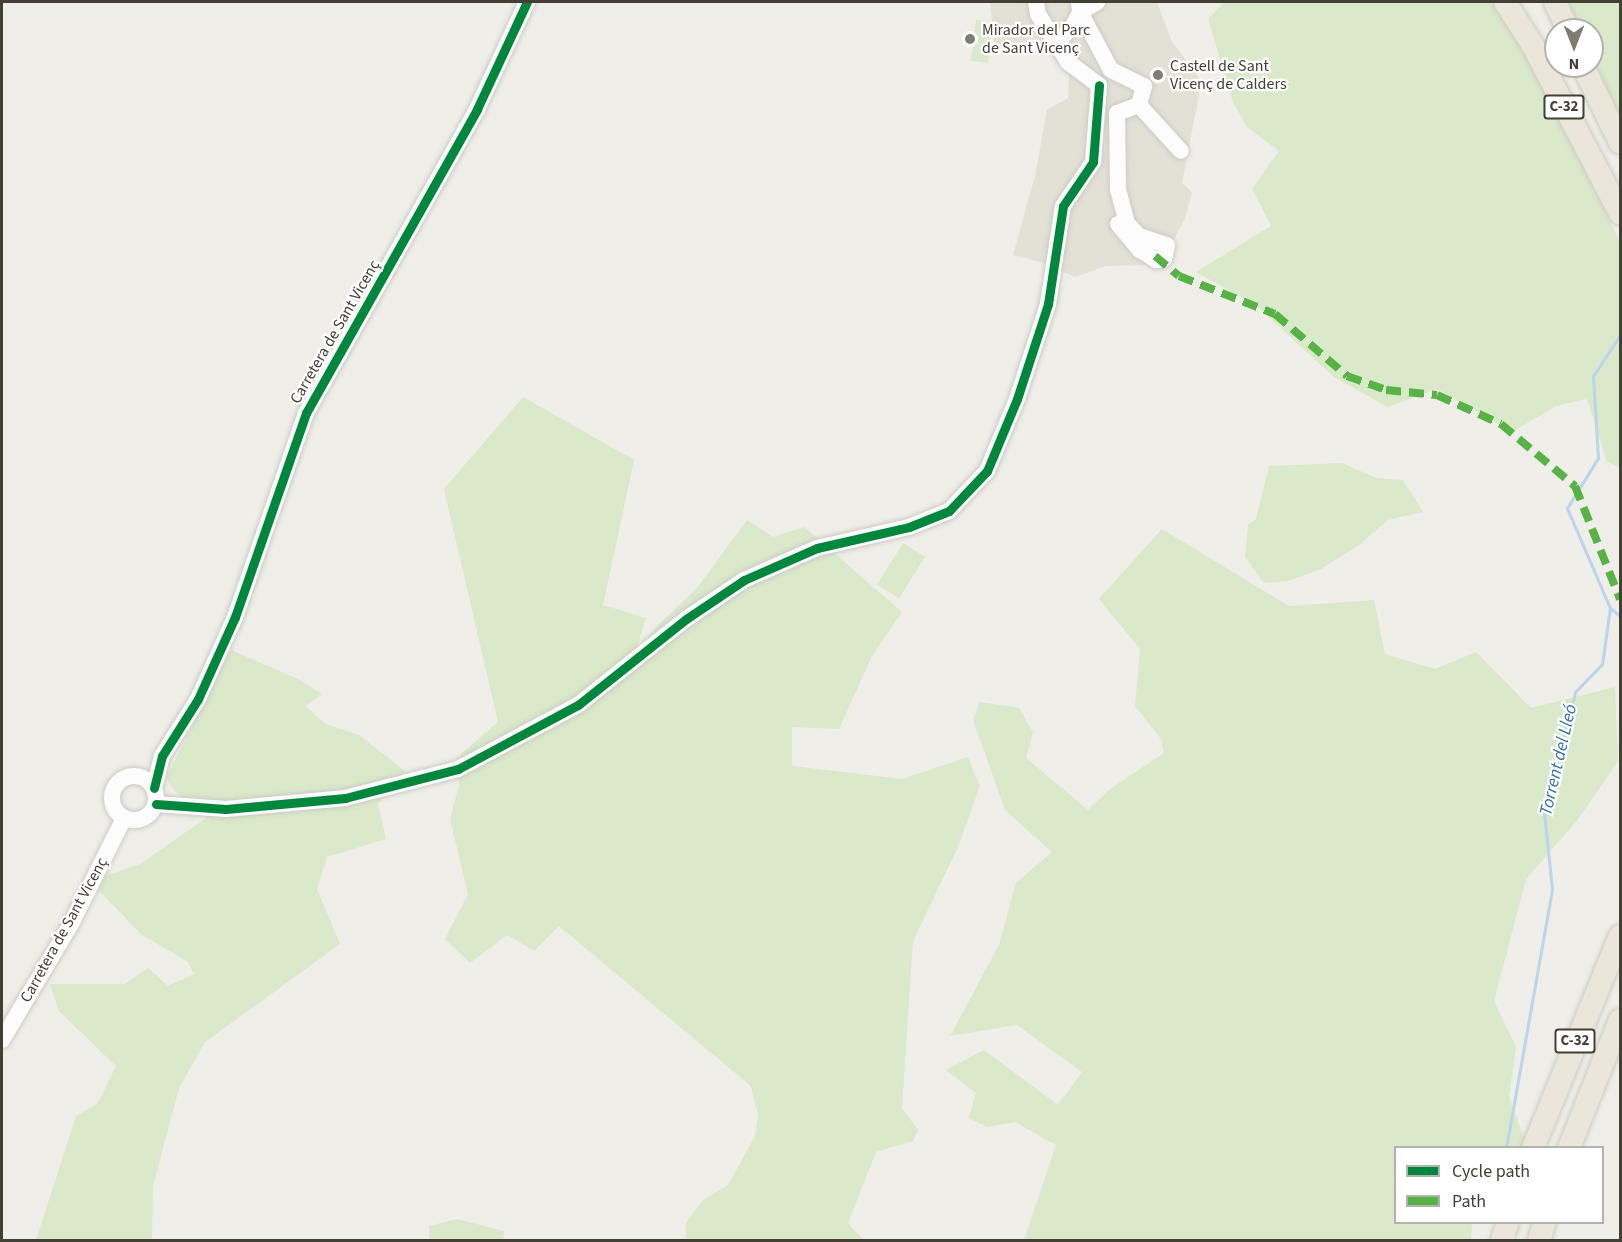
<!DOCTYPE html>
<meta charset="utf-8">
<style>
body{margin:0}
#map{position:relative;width:1622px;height:1242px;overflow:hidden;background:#efeee8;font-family:"Source Sans 3",sans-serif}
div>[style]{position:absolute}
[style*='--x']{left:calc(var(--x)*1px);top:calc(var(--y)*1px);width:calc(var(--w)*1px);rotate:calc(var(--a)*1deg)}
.residential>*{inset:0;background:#e3e0d5}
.green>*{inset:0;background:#dae9c9;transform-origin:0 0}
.stream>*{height:3px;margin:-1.5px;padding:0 1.5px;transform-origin:1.5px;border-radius:1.5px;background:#bad5ec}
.roads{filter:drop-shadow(0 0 2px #cdcbc6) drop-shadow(0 0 2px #cdcbc6)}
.minor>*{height:16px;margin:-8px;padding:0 8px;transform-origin:8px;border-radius:8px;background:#fdfcfc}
.minor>.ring{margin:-8px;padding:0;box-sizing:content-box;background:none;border:16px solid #fdfcfc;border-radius:50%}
.highway>*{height:22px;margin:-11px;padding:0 11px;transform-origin:11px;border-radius:11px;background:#eae6d9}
.quiet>*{height:8px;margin-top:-4px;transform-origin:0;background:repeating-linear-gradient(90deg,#57b346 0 15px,transparent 0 23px)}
.cycleway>*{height:9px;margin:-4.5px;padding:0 4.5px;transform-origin:4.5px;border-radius:4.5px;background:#00873e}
.dots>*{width:16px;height:16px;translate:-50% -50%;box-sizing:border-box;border:3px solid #fff;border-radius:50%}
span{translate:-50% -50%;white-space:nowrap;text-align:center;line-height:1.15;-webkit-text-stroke:4.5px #fff;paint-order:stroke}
.shield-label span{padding:2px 4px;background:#fff;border:2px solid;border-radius:4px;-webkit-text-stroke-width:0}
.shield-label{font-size:15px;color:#443f35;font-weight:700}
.poi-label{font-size:16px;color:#443f35}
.left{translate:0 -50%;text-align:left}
.street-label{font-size:16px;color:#443f35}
.water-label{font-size:18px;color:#3371ac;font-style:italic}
.frame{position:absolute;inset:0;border:3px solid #443f35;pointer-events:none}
.legend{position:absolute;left:1394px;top:1146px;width:210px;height:78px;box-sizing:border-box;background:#fff;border:2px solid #b4b2ae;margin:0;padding:8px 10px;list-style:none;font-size:18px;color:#443f35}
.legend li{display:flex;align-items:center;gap:12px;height:30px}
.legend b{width:30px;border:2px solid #b4b2ae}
.north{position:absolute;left:1544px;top:18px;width:60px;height:60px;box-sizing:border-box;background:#fff;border:2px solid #b4b2ae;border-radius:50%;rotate:180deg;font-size:16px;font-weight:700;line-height:24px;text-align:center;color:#443f35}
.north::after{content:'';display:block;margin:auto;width:21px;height:27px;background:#807c74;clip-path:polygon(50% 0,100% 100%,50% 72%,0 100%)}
</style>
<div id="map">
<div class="residential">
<div style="clip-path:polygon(990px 2px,1157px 2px,1171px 40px,1199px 78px,1199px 95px,1182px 183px,1192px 192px,1184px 221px,1169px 248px,1145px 265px,1106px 266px,1075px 277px,1048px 264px,1013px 255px,1035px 176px,1047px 110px,1068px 98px,1069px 75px,1047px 45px,994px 44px)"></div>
</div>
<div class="green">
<div style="clip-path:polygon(1224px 2px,1494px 2px,1533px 62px,1620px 242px,1620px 468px,1607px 462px,1587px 399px,1556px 406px,1512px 432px,1437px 389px,1388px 407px,1334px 377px,1257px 306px,1196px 272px,1271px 226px,1252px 189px,1279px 151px,1247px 127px,1233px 102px,1208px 19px)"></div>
<div style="clip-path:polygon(1564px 2px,1620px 2px,1620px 122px,1592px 64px,1592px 30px,1577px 30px)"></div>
<div style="left:976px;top:20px;width:17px;height:41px;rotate:7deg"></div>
<div style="clip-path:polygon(523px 397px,634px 460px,603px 605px,646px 618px,633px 659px,656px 627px,697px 588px,747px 520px,773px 537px,804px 527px,902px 612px,872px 656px,839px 729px,792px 727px,792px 766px,902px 779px,968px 757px,980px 786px,958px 847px,913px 941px,902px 1108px,918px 1130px,913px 1141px,876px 1152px,848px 1223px,864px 1240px,686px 1240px,686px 1223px,702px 1201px,728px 1185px,755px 1136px,758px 1115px,751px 1086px,559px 926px,534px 951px,507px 935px,470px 963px,445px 939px,468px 894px,450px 819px,459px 786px,461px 754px,498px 722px,444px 489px)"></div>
<div style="clip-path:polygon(1342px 463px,1376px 478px,1403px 480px,1423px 512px,1388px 520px,1359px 545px,1321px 569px,1288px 581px,1264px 583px,1245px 557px,1248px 525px,1256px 519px,1269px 466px)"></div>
<div style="clip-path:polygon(1162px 529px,1289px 606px,1374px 600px,1385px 654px,1435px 669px,1476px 652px,1531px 708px,1615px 687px,1618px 761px,1579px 818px,1526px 879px,1494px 1001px,1516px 1047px,1509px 1096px,1525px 1141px,1522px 1147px,1396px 1148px,1396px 1222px,1472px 1223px,1471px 1240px,1024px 1240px,1056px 1145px,1015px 1122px,987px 1127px,969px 1118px,976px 1093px,946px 1070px,984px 1050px,1058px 1105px,1082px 1072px,1017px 1025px,950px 1036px,999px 945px,1016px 883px,1052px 852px,1005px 810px,973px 720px,980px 702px,1019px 708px,1033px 732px,1026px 758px,1088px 810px,1110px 789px,1164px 753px,1161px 739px,1135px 706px,1140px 649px,1099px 599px)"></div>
<div style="left:903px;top:543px;width:26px;height:49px;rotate:32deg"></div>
<div style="clip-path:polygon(231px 650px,298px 679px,322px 694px,305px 706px,326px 724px,359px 735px,405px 771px,378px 804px,386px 839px,327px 857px,317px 889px,340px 944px,205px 1042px,179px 1088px,153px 1186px,152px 1240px,36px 1240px,76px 1116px,98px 1103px,116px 1066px,59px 1011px,50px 984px,125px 984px,148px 968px,168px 986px,194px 974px,188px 962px,141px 934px,98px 890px,105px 876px,140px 864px,206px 818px,173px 789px,166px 778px)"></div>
<div style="clip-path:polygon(457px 1219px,504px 1231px,503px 1240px,429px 1240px,429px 1226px)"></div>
</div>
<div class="stream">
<div style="--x:1610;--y:608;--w:13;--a:39"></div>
<div style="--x:1506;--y:1148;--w:263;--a:-79.9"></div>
<div style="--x:1552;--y:889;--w:76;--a:-96"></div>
<div style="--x:1544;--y:813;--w:125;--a:-75.6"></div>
<div style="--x:1575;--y:692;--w:39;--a:-46"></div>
<div style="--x:1602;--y:664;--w:57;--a:-81.9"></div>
<div style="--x:1610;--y:608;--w:109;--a:-113.3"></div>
<div style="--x:1567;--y:508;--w:59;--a:-58.2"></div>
<div style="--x:1598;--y:458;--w:82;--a:-93.5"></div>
<div style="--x:1593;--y:376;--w:49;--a:-56.6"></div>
</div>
<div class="roads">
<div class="minor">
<div style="--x:1036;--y:2;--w:12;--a:81"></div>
<div style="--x:1038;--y:14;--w:57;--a:58"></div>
<div style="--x:1068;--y:62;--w:39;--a:37"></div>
<div style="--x:1079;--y:2;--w:10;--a:84"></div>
<div style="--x:1080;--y:12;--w:66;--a:61.9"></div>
<div style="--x:1080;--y:12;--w:20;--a:-30"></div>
<div style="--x:1057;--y:42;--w:23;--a:-45"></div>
<div style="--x:1073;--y:26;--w:16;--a:-63"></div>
<div style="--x:1111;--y:70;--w:37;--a:26"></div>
<div style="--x:1144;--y:86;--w:20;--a:105"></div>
<div style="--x:1139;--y:105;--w:62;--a:47.6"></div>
<div style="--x:1118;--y:224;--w:34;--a:50"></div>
<div style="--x:1140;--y:250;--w:19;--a:32"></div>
<div style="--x:1156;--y:260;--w:8;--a:-7"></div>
<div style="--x:1164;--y:259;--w:14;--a:-78"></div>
<div style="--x:1167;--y:245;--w:29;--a:-162"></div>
<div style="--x:1139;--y:236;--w:18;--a:-133"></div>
<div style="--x:1127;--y:223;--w:34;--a:-105"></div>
<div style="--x:1118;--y:190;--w:77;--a:-90.7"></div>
<div style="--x:1117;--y:113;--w:23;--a:-20"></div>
<div class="ring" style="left:112px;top:776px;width:28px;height:28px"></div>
<div style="--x:154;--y:788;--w:33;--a:-76"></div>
<div style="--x:162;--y:756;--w:67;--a:-57.7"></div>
<div style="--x:198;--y:699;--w:90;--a:-65.7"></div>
<div style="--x:235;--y:617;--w:216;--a:-70.8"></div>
<div style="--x:306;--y:413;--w:349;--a:-60.6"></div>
<div style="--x:477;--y:109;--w:118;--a:-65"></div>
<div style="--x:156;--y:804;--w:70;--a:4.1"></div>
<div style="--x:226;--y:809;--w:120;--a:-5.3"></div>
<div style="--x:345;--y:798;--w:117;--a:-14.4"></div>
<div style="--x:458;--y:769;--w:136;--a:-28.1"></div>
<div style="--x:578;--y:705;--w:138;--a:-38.5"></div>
<div style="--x:686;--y:619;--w:70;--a:-33.9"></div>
<div style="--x:744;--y:580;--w:80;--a:-23.7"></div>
<div style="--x:817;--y:548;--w:94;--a:-12.9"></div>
<div style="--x:909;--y:527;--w:43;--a:-21.8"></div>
<div style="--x:949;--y:511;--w:55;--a:-46.5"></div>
<div style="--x:987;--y:471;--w:78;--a:-67.4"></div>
<div style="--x:1017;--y:399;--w:100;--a:-71.9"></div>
<div style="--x:1048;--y:304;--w:99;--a:-81.3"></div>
<div style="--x:1063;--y:206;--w:53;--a:-55.7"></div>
<div style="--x:1093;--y:162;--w:77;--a:-85.5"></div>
<div style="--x:2;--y:1040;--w:137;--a:-59.3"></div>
<div style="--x:72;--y:922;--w:116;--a:-63.4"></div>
</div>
<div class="highway">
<div style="--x:1505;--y:2;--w:50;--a:57.3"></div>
<div style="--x:1532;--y:44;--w:191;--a:62.5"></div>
<div style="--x:1555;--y:2;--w:31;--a:65"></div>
<div style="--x:1583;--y:66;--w:85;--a:64.3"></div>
<div style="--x:1533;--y:1148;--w:229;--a:-67.7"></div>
<div style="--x:1569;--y:1148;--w:138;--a:-68.3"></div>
<div style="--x:1502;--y:1240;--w:19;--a:-72"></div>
<div style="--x:1539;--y:1240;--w:19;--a:-72"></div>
</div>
</div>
<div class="quiet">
<div style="--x:1155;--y:256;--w:31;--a:40"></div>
<div style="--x:1179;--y:276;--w:103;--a:21.6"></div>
<div style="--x:1275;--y:314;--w:95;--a:40.7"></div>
<div style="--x:1347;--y:376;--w:41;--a:19.7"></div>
<div style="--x:1386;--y:390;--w:51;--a:5.6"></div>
<div style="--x:1437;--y:395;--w:70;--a:24.4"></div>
<div style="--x:1501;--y:424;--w:97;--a:40"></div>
<div style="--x:1575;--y:486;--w:122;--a:68.3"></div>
</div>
<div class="cycleway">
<div style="--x:154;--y:788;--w:33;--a:-76"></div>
<div style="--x:162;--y:756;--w:67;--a:-57.7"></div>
<div style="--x:198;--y:699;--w:90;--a:-65.7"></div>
<div style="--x:235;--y:617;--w:216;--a:-70.8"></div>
<div style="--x:306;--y:413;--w:349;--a:-60.6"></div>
<div style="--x:477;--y:109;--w:118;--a:-65"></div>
<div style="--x:156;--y:804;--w:70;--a:4.1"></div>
<div style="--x:226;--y:809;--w:120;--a:-5.3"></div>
<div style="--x:345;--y:798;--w:117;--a:-14.4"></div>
<div style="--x:458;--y:769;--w:136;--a:-28.1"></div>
<div style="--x:578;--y:705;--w:138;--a:-38.5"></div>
<div style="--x:686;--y:619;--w:70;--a:-33.9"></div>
<div style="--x:744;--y:580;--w:80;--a:-23.7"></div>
<div style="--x:817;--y:548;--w:94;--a:-12.9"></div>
<div style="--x:909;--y:527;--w:43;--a:-21.8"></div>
<div style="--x:949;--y:511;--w:55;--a:-46.5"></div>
<div style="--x:987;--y:471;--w:78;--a:-67.4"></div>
<div style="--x:1017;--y:399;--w:100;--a:-71.9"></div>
<div style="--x:1048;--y:304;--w:99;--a:-81.3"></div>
<div style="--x:1063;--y:206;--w:53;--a:-55.7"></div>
<div style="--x:1093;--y:162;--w:77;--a:-85.5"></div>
</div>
<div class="dots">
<div style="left:970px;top:39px;background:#807c74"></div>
<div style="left:1158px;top:75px;background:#807c74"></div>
</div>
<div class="shield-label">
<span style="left:1564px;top:107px">C-32</span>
<span style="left:1575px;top:1041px">C-32</span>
</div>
<div class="poi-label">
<span class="left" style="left:982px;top:39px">Mirador del Parc<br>de Sant Vicenç</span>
<span class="left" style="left:1170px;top:75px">Castell de Sant<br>Vicenç de Calders</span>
</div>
<div class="street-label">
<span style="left:335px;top:332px;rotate:-60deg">Carretera de Sant Vicenç</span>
<span style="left:64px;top:930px;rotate:-61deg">Carretera de Sant Vicenç</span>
</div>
<div class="water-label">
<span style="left:1559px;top:760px;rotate:-77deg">Torrent del Lleó</span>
</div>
<div class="frame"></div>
<ul class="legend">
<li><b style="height:8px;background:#00873e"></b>Cycle path</li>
<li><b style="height:8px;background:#57b346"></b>Path</li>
</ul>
<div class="north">N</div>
</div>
